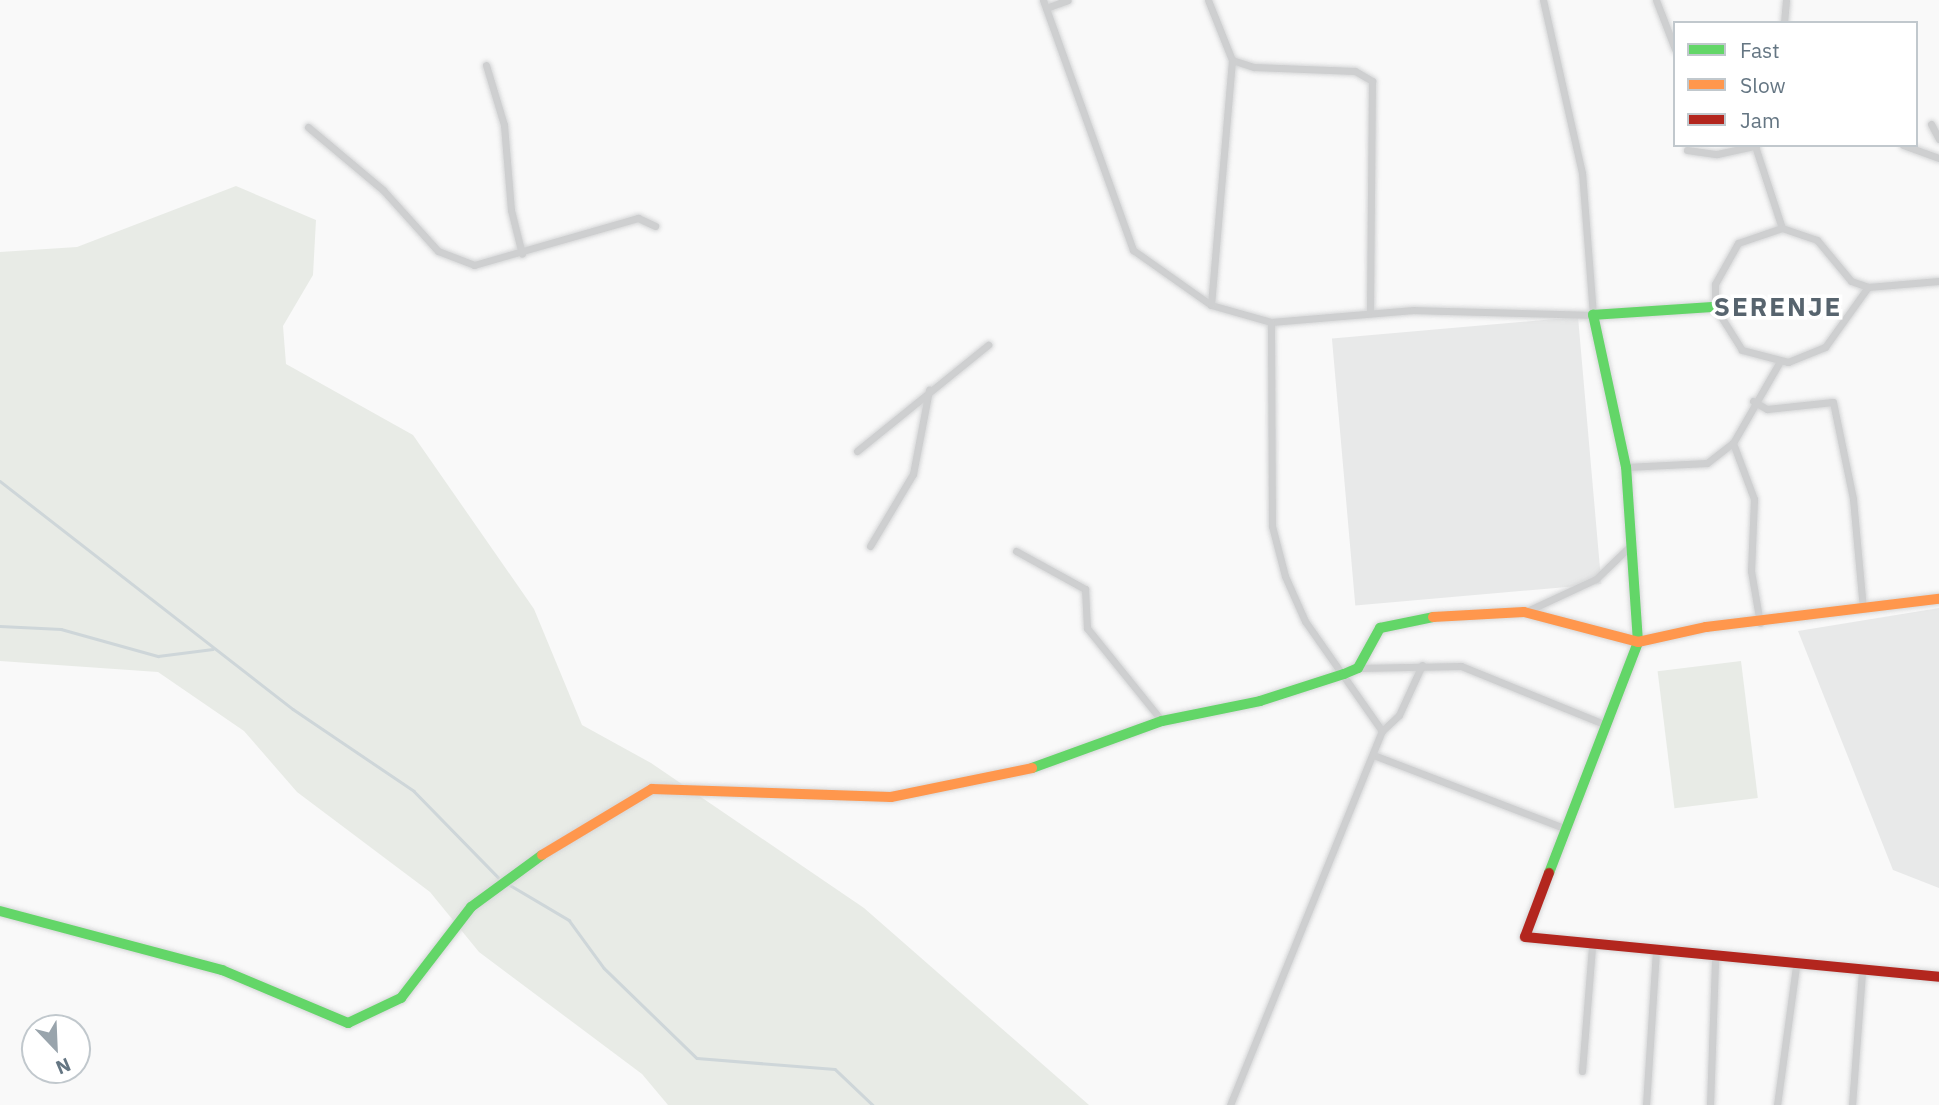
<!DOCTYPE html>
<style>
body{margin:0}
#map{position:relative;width:1939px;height:1105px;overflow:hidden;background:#f9f9f9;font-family:"IBM Plex Sans",sans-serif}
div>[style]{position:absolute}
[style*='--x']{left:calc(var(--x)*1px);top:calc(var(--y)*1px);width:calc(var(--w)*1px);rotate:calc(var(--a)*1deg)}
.built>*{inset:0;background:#e8e9e9;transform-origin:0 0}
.green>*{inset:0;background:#e8ebe6;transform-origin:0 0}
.stream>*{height:2.5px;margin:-1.25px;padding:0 1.25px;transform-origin:1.25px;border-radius:1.25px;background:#ced6d9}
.roads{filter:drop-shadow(0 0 2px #d5d6d7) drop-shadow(0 0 2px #d5d6d7)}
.street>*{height:7px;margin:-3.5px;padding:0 3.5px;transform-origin:3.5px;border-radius:3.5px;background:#cecfd0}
.fast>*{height:10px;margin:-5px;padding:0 5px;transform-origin:5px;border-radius:5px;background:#63d668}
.slow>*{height:10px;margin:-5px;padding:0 5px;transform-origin:5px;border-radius:5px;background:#ff974d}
.jam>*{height:10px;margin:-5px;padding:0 5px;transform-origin:5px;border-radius:5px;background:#b3261e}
span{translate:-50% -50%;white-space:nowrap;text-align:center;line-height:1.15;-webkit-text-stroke:7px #fff;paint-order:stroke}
.district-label{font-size:26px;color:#57646e;font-weight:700;letter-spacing:2px}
.legend{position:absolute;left:1673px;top:21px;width:245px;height:126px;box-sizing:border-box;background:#fff;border:2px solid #c1c8cd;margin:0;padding:9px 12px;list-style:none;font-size:21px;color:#657683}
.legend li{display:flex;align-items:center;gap:14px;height:35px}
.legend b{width:35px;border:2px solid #c1c8cd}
.north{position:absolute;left:21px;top:1014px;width:70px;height:70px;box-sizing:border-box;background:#fff;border:2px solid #c1c8cd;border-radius:50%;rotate:157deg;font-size:19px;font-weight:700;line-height:28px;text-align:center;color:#657683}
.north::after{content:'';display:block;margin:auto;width:24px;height:32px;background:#99a4ac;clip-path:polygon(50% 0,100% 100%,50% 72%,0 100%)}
</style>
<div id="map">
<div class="built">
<div style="left:1578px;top:317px;width:268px;height:247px;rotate:85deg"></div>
<div style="clip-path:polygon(1939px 608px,1939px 888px,1893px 870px,1798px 631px)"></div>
</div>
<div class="green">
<div style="clip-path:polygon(236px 186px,316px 220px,313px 275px,283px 326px,286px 364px,413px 435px,534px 609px,582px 725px,651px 763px,864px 908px,1089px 1105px,668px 1105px,642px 1074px,479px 952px,430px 892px,297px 792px,244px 731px,158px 672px,0 661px,0 252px,77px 247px)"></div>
<div style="left:1741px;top:661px;width:138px;height:84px;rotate:83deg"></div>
</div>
<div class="stream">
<div style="--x:0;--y:481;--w:371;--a:37.9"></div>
<div style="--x:293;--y:709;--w:146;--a:34.1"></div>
<div style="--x:414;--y:791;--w:120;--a:45.7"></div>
<div style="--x:0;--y:626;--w:61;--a:2.8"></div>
<div style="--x:61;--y:629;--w:101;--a:15.6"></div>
<div style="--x:158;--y:656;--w:55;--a:-7.3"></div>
<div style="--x:503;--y:881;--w:77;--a:30.6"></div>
<div style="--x:569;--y:920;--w:59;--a:53.9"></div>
<div style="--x:604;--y:968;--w:129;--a:44.1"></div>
<div style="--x:697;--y:1058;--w:138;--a:4.6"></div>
<div style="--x:835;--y:1069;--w:52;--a:43.5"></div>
</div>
<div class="roads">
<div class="street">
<div style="--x:1043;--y:0;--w:266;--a:70.2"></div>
<div style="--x:1133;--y:250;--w:95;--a:35.2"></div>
<div style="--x:1211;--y:305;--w:62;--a:15.8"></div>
<div style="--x:1271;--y:322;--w:143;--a:-4.8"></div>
<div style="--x:1413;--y:310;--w:180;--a:1.6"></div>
<div style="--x:1593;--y:315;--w:142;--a:-94.4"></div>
<div style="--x:1582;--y:173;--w:177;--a:-102.7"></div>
<div style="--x:1208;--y:0;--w:65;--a:68.2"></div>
<div style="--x:1232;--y:60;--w:23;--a:18"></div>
<div style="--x:1254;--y:67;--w:101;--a:2.3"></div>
<div style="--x:1355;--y:71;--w:20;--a:30"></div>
<div style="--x:1372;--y:81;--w:230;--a:90.5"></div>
<div style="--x:1656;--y:0;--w:53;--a:68.8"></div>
<div style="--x:1046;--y:8;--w:23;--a:-20"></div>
<div style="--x:1784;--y:23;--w:23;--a:-85"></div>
<div style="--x:486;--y:65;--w:63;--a:73.3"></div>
<div style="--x:504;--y:125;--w:85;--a:85.3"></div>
<div style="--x:511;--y:210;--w:45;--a:76"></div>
<div style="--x:1931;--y:124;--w:17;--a:62"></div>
<div style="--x:308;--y:127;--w:98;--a:40"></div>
<div style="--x:383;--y:190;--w:82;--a:48"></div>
<div style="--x:438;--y:251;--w:39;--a:21"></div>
<div style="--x:474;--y:265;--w:171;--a:-16"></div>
<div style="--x:638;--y:218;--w:19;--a:25"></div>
<div style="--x:1903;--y:145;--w:38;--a:20"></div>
<div style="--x:1756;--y:149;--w:83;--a:71.8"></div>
<div style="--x:1687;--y:150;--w:30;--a:8"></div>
<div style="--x:1717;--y:154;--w:40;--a:-12"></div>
<div style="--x:1868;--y:287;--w:74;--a:125.6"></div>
<div style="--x:1825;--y:347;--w:40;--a:158"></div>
<div style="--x:1788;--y:362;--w:48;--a:-165.4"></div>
<div style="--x:1742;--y:350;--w:51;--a:-122.1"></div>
<div style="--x:1715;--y:307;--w:23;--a:-90"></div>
<div style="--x:1715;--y:284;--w:47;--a:-60.7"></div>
<div style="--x:1738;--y:243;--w:46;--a:-18.8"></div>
<div style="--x:1782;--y:228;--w:37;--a:19"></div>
<div style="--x:1817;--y:240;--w:53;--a:50.3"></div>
<div style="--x:1851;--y:281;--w:18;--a:19"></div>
<div style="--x:1868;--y:287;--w:71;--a:-4.8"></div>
<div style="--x:1211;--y:305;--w:246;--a:-85.1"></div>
<div style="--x:1753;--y:401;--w:16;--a:30"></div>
<div style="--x:1767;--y:409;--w:66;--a:-6.1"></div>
<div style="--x:1833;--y:402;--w:99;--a:78.3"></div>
<div style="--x:1853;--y:499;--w:109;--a:84.8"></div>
<div style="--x:857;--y:451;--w:169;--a:-39"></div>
<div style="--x:1626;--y:467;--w:81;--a:-2.8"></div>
<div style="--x:1707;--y:463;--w:33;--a:-38"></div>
<div style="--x:870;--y:546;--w:84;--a:-59.2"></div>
<div style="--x:913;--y:474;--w:86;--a:-79.2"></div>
<div style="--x:1016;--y:551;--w:79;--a:28.8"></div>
<div style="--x:1085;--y:589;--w:39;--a:87"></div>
<div style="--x:1087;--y:628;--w:119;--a:51.1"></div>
<div style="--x:1525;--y:612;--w:78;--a:-24.9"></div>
<div style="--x:1596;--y:579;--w:46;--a:-44.1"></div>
<div style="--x:1760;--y:623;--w:53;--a:-99.8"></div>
<div style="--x:1751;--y:571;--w:72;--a:-87.6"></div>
<div style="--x:1754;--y:499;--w:60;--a:-110.6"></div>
<div style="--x:1733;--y:443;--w:92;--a:-60.1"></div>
<div style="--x:1358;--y:668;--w:103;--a:-1.1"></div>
<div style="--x:1461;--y:666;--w:157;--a:22.1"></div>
<div style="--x:1382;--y:731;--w:23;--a:-43"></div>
<div style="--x:1399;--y:715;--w:55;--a:-65.3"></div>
<div style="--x:1376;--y:756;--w:204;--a:21"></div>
<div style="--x:1582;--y:1071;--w:125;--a:-85.4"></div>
<div style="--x:1230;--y:1105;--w:404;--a:-67.9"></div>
<div style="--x:1382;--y:731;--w:134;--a:-125"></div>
<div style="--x:1305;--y:621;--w:49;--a:-114"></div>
<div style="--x:1285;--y:576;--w:52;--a:-104.6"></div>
<div style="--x:1272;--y:526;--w:204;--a:-90.3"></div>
<div style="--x:1646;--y:1105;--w:153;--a:-86.3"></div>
<div style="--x:1710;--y:1105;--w:145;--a:-88"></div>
<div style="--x:1777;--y:1105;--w:140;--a:-82.2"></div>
<div style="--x:1852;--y:1105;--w:134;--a:-85.7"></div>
</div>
<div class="fast">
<div style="--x:1032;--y:768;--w:138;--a:-19.9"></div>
<div style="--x:1162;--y:721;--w:100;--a:-11.5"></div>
<div style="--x:1260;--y:701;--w:88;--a:-17.8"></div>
<div style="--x:1344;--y:674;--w:15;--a:-23"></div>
<div style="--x:1358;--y:668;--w:46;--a:-61.2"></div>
<div style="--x:1380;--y:628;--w:54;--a:-11.7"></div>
<div style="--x:1549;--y:873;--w:248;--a:-68.9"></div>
<div style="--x:1638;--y:642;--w:175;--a:-93.9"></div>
<div style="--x:1626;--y:467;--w:156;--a:-102.2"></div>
<div style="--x:1593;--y:315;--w:122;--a:-3.8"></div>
<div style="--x:0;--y:911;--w:230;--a:14.9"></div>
<div style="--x:222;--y:970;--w:137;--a:22.8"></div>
<div style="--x:348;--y:1023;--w:59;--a:-25.3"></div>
<div style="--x:401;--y:998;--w:115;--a:-52.4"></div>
<div style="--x:471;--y:907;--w:88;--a:-36.2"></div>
</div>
<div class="slow">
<div style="--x:1433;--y:617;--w:91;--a:-3.1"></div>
<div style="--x:1524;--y:612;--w:118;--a:14.7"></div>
<div style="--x:1638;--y:642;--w:70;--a:-12.4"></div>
<div style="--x:1706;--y:627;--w:235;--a:-6.9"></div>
<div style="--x:542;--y:855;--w:128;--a:-31"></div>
<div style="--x:652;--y:789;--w:239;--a:1.9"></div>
<div style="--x:891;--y:797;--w:144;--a:-11.6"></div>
</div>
<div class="jam">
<div style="--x:1549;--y:873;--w:68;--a:110.6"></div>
<div style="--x:1525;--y:937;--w:416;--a:5.5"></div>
</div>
</div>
<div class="district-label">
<span style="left:1778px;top:307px">SERENJE</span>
</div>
<ul class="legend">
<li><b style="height:9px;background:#63d668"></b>Fast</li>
<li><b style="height:9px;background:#ff974d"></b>Slow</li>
<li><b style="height:9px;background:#b3261e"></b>Jam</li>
</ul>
<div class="north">N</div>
</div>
